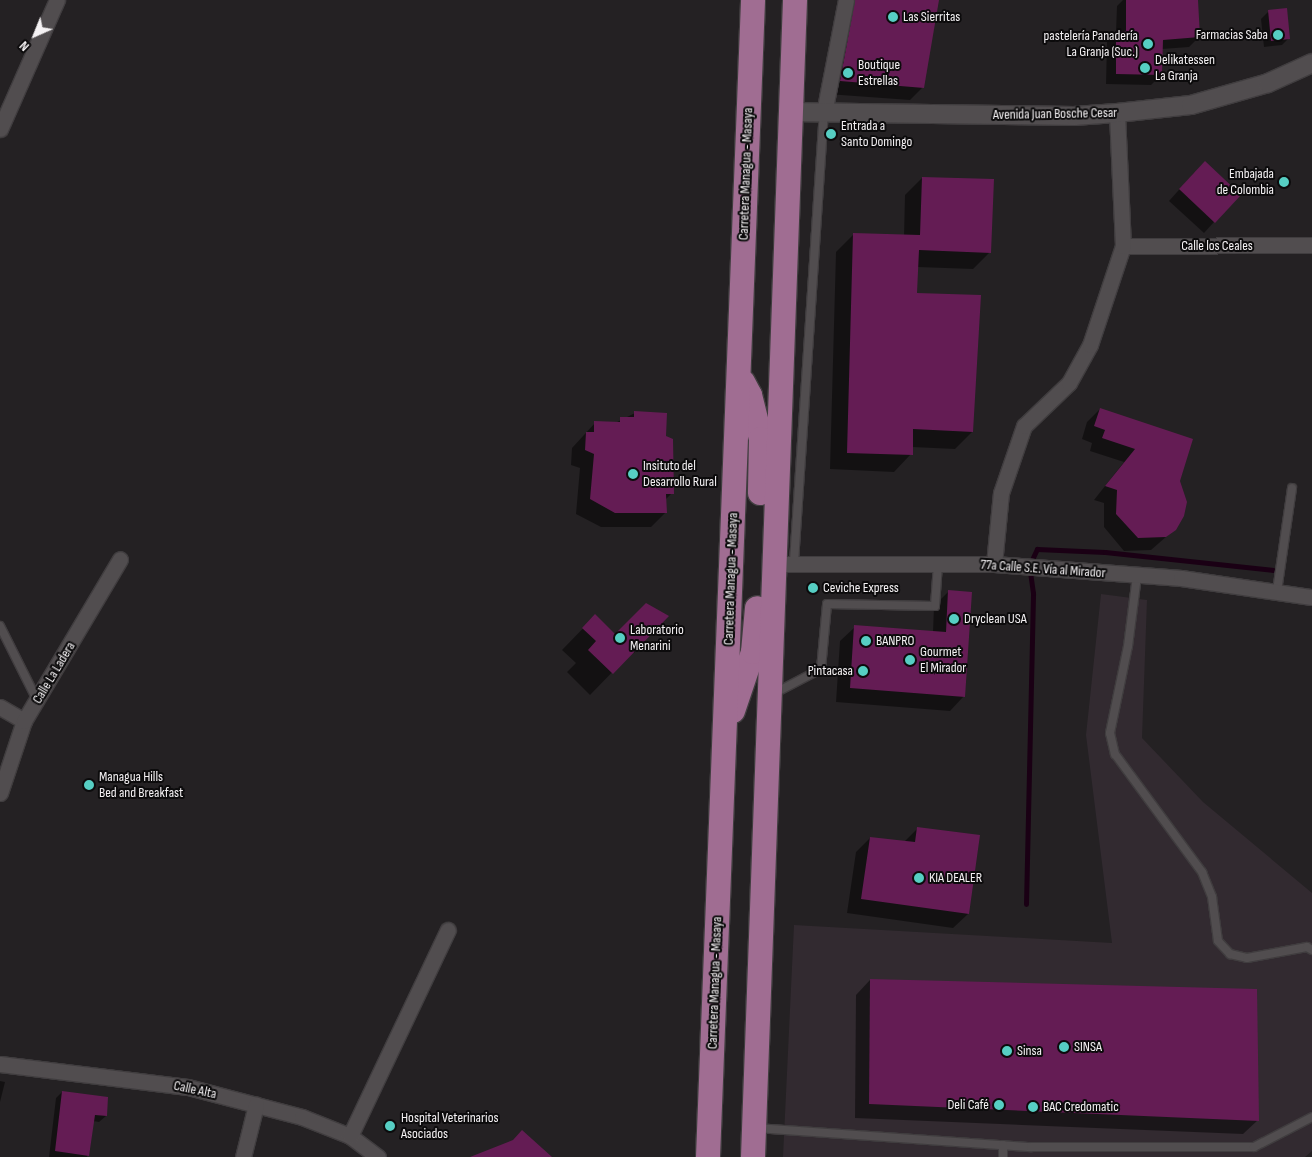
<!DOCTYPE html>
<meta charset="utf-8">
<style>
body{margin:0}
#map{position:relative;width:1312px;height:1157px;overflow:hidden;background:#242123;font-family:"Sofia Sans Condensed",sans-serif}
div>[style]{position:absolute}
.built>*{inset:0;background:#322a30}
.shadow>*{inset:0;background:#0007}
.stream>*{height:5px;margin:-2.5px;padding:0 2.5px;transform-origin:2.5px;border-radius:2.5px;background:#1a0014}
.building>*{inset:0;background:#641c54}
.roads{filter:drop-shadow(1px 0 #403d3f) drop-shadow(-1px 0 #403d3f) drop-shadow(0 1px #403d3f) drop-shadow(0 -1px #403d3f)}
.service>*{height:8px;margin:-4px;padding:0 4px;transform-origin:4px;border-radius:4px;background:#514d4f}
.minor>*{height:15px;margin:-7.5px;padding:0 7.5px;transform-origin:7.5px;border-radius:7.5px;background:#514d4f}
.tertiary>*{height:18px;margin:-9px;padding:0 9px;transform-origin:9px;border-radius:9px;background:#514d4f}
.trunk>*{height:24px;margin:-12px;padding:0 12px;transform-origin:12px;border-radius:12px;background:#a06d92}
.dots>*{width:14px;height:14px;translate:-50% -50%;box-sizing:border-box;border:2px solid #0c0b0c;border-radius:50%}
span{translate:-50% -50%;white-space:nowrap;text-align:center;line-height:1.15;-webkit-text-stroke:4px #0c0b0c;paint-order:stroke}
.poi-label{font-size:14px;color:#f5f2f4}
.left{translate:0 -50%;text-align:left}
.right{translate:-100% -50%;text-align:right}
.street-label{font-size:14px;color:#f5f2f4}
.north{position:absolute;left:10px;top:10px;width:50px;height:50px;-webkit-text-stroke:4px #0c0b0c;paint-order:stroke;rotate:224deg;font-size:14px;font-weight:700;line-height:20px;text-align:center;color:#f5f2f4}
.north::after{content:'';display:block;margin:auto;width:18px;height:22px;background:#f5f2f4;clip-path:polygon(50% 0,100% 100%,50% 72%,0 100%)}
</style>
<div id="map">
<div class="built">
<i style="clip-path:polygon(1101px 594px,1147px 600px,1142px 738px,1203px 802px,1312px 893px,1312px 1151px,1305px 1157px,783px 1157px,794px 925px,1112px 943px,1086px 735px)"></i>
</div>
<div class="shadow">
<i style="clip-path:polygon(846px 0,938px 0,923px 87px,910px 100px,827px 94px)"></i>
<i style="clip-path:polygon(1123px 0,1197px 0,1199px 37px,1189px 47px,1162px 49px,1161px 75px,1151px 85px,1106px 84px,1107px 42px,1116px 32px,1117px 6px)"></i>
<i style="clip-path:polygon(1268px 12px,1289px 38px,1282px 45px,1264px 47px,1261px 19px)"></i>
<i style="clip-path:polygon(1194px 173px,1214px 222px,1204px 233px,1169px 201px)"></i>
<i style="clip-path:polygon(922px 178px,990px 252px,973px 269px,917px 267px,916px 294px,972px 432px,955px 449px,912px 447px,911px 454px,894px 472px,830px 469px,836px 252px,853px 235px,904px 236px,905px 195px)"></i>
<i style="clip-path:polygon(1100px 409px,1178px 481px,1175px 529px,1151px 550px,1124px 551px,1104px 527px,1104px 503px,1094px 500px,1124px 462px,1090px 451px,1092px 443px,1082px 439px,1087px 422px)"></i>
<i style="clip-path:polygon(635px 413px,665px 437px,672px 493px,665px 500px,666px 512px,651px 527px,601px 527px,576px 514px,580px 468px,571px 465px,572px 448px,595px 423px,615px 423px)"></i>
<i style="clip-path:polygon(949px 591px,964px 696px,950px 711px,836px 702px,840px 641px,855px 627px,933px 632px,934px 606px)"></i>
<i style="clip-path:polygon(595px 616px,615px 636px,667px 616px,590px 695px,567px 672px,576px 663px,562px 650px)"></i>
<i style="clip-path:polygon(918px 828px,968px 914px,953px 928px,847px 913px,856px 852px,870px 838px,904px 842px)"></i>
<i style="clip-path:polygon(870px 980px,1258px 1120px,1243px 1134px,855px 1118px,856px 995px)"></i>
<i style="clip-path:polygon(0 1081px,5px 1082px,0 1102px)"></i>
<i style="clip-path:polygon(62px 1092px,106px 1116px,99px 1122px,93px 1121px,87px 1157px,49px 1157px,56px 1098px)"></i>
</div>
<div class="stream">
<i style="left:1026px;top:904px;width:311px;rotate:-88.7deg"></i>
<i style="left:1033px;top:593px;width:27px;rotate:-98deg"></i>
<i style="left:1029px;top:566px;width:19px;rotate:-65deg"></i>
<i style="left:1037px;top:549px;width:68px;rotate:2.5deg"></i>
<i style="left:1105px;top:552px;width:169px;rotate:6.1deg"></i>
</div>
<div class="building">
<i style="clip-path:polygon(855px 0,939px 0,924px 88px,840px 81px)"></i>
<i style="clip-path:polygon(1126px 0,1198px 0,1200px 37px,1163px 40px,1162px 75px,1116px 74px,1116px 31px,1126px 31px)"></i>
<i style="clip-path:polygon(1287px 8px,1290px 39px,1271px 41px,1268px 10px)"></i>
<i style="clip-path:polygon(1205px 161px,1241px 195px,1215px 223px,1179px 189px)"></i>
<i style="clip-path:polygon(922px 177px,994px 179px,991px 253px,919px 250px,917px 293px,981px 295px,973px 432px,913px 429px,913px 455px,847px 453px,853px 233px,920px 235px)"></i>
<i style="clip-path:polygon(1100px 408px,1193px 439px,1180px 481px,1187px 502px,1184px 516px,1176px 530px,1166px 537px,1138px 538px,1116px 514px,1117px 490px,1105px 486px,1135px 449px,1102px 438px,1105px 430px,1094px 426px)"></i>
<i style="clip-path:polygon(634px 411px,667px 413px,666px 436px,673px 439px,674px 494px,666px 494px,667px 513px,615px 513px,590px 499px,594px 454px,585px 450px,586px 432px,594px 432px,594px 421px,620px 422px,620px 417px,634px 417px)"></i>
<i style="clip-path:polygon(948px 590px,972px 592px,965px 697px,850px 688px,854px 625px,946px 632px)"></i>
<i style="clip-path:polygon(646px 603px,669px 616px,613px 674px,588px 650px,596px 641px,582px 628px,595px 614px,615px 634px)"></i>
<i style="clip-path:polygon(917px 827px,980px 835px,969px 914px,861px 899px,870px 837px,915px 842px)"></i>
<i style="clip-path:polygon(870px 979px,1257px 989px,1259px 1121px,869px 1104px)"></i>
<i style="clip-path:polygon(62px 1091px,108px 1097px,107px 1116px,95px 1115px,89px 1156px,55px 1151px)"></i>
<i style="clip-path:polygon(522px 1130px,552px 1157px,470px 1157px,513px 1140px)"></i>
</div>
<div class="roads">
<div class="service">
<i style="left:794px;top:562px;width:450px;rotate:-86.2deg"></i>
<i style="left:1137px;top:576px;width:71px;rotate:97.3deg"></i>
<i style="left:1128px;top:646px;width:89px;rotate:101.7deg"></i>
<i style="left:1110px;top:733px;width:22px;rotate:77deg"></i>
<i style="left:1115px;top:754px;width:147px;rotate:53.6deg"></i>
<i style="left:1202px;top:872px;width:27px;rotate:68deg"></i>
<i style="left:1212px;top:897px;width:44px;rotate:82.2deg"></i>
<i style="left:1218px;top:941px;width:18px;rotate:47deg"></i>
<i style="left:1230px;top:954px;width:17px;rotate:13deg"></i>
<i style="left:1247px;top:958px;width:61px;rotate:-10.4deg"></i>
<i style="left:1307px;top:947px;width:6px;rotate:31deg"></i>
<i style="left:1277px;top:591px;width:104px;rotate:-81.7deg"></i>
<i style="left:0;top:626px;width:83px;rotate:63.4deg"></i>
<i style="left:773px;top:694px;width:54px;rotate:-27.5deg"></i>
<i style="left:821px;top:669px;width:65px;rotate:-84.7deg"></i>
<i style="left:827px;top:604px;width:108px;rotate:1.1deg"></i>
<i style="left:935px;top:606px;width:42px;rotate:-85.9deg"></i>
<i style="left:756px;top:1128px;width:276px;rotate:4deg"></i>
<i style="left:1031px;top:1147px;width:223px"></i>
<i style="left:1254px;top:1147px;width:65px;rotate:-27.3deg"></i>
<i style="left:1003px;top:1157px;width:12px;rotate:-90deg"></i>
</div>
<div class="minor">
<i style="left:824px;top:113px;width:115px;rotate:-79deg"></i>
<i style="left:0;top:129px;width:141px;rotate:-66.2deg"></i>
<i style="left:1123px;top:246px;width:189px;rotate:-0.3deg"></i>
<i style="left:773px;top:564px;width:221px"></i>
<i style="left:994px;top:564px;width:188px;rotate:4.3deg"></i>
<i style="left:1181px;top:578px;width:132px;rotate:8.3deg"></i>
<i style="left:994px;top:564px;width:71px;rotate:-84.4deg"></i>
<i style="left:1001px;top:493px;width:71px;rotate:-71.1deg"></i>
<i style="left:1024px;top:426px;width:62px;rotate:-43.7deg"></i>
<i style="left:1069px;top:383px;width:43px;rotate:-61.1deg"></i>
<i style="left:1090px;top:345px;width:104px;rotate:-71.6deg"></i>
<i style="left:1123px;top:246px;width:133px;rotate:-92.6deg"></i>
<i style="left:0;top:707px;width:28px;rotate:30deg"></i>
<i style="left:0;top:793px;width:76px;rotate:-71.6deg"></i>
<i style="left:24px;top:721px;width:188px;rotate:-59.3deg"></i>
<i style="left:0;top:1064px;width:189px;rotate:7deg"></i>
<i style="left:188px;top:1087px;width:118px;rotate:14.7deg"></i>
<i style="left:302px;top:1117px;width:52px;rotate:21.6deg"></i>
<i style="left:350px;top:1136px;width:35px;rotate:37deg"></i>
<i style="left:350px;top:1136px;width:228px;rotate:-64.6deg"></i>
<i style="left:243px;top:1157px;width:54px;rotate:-76deg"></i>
</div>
<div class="tertiary">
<i style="left:790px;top:112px;width:284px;rotate:0.8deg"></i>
<i style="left:1074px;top:116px;width:43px;rotate:-4deg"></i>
<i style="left:1117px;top:113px;width:74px;rotate:-6.2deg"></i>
<i style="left:1191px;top:105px;width:80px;rotate:-15.9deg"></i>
<i style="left:1268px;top:83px;width:48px;rotate:-24.4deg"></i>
</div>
<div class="trunk">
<i style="left:743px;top:382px;width:15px;rotate:62deg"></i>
<i style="left:750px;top:395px;width:45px;rotate:76deg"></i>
<i style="left:761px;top:439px;width:54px;rotate:91.1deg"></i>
<i style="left:733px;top:711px;width:62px;rotate:-71.3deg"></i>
<i style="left:753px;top:652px;width:44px;rotate:-84.8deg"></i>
<i style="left:708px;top:1157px;width:1158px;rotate:-87.77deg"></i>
<i style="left:753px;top:1157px;width:1158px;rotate:-87.92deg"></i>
</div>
</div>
<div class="dots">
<i style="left:893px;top:17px;background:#56cec3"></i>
<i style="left:1278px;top:35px;background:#56cec3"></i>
<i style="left:1148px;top:44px;background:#56cec3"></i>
<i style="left:1145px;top:68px;background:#56cec3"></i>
<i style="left:848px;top:73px;background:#56cec3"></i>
<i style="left:831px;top:134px;background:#56cec3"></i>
<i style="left:1284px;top:182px;background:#56cec3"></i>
<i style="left:633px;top:474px;background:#56cec3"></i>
<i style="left:813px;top:588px;background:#56cec3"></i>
<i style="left:954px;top:619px;background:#56cec3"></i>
<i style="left:620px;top:638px;background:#56cec3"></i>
<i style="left:866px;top:641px;background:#56cec3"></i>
<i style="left:910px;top:660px;background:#56cec3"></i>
<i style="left:863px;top:671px;background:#56cec3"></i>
<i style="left:89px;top:785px;background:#56cec3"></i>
<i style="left:919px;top:878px;background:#56cec3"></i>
<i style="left:1064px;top:1047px;background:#56cec3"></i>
<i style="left:1007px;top:1051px;background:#56cec3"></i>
<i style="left:999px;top:1105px;background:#56cec3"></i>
<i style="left:1033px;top:1107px;background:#56cec3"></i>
<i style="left:390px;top:1126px;background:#56cec3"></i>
</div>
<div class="poi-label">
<span class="left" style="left:903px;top:17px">Las Sierritas</span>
<span class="right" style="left:1268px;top:35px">Farmacias Saba</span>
<span class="right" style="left:1138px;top:44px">pastelería Panadería<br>La Granja (Suc.)</span>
<span class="left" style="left:1155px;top:68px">Delikatessen<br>La Granja</span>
<span class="left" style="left:858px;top:73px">Boutique<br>Estrellas</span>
<span class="left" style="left:841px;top:134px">Entrada a<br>Santo Domingo</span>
<span class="right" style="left:1274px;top:182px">Embajada<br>de Colombia</span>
<span class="left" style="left:643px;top:474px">Insituto del<br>Desarrollo Rural</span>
<span class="left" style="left:823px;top:588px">Ceviche Express</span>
<span class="left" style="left:964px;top:619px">Dryclean USA</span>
<span class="left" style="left:630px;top:638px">Laboratorio<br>Menarini</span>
<span class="left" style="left:876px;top:641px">BANPRO</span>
<span class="left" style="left:920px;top:660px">Gourmet<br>El Mirador</span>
<span class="right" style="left:853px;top:671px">Pintacasa</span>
<span class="left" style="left:99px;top:785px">Managua Hills<br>Bed and Breakfast</span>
<span class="left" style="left:929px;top:878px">KIA DEALER</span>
<span class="left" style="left:1074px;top:1047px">SINSA</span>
<span class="left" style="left:1017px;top:1051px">Sinsa</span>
<span class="right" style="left:989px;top:1105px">Deli Café</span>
<span class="left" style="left:1043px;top:1107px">BAC Credomatic</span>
<span class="left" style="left:401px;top:1126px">Hospital Veterinarios<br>Asociados</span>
</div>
<div class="street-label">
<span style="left:1055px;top:114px;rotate:-1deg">Avenida Juan Bosche Cesar</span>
<span style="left:746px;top:174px;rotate:-88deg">Carretera Managua - Masaya</span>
<span style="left:1217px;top:246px">Calle los Ceales</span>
<span style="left:1043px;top:569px;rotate:4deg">77a Calle S.E. Vía al Mirador</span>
<span style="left:731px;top:579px;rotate:-88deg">Carretera Managua - Masaya</span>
<span style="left:54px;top:673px;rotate:-59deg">Calle La Ladera</span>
<span style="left:715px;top:983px;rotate:-88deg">Carretera Managua - Masaya</span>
<span style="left:195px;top:1090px;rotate:12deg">Calle Alta</span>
</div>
<div class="north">N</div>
</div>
